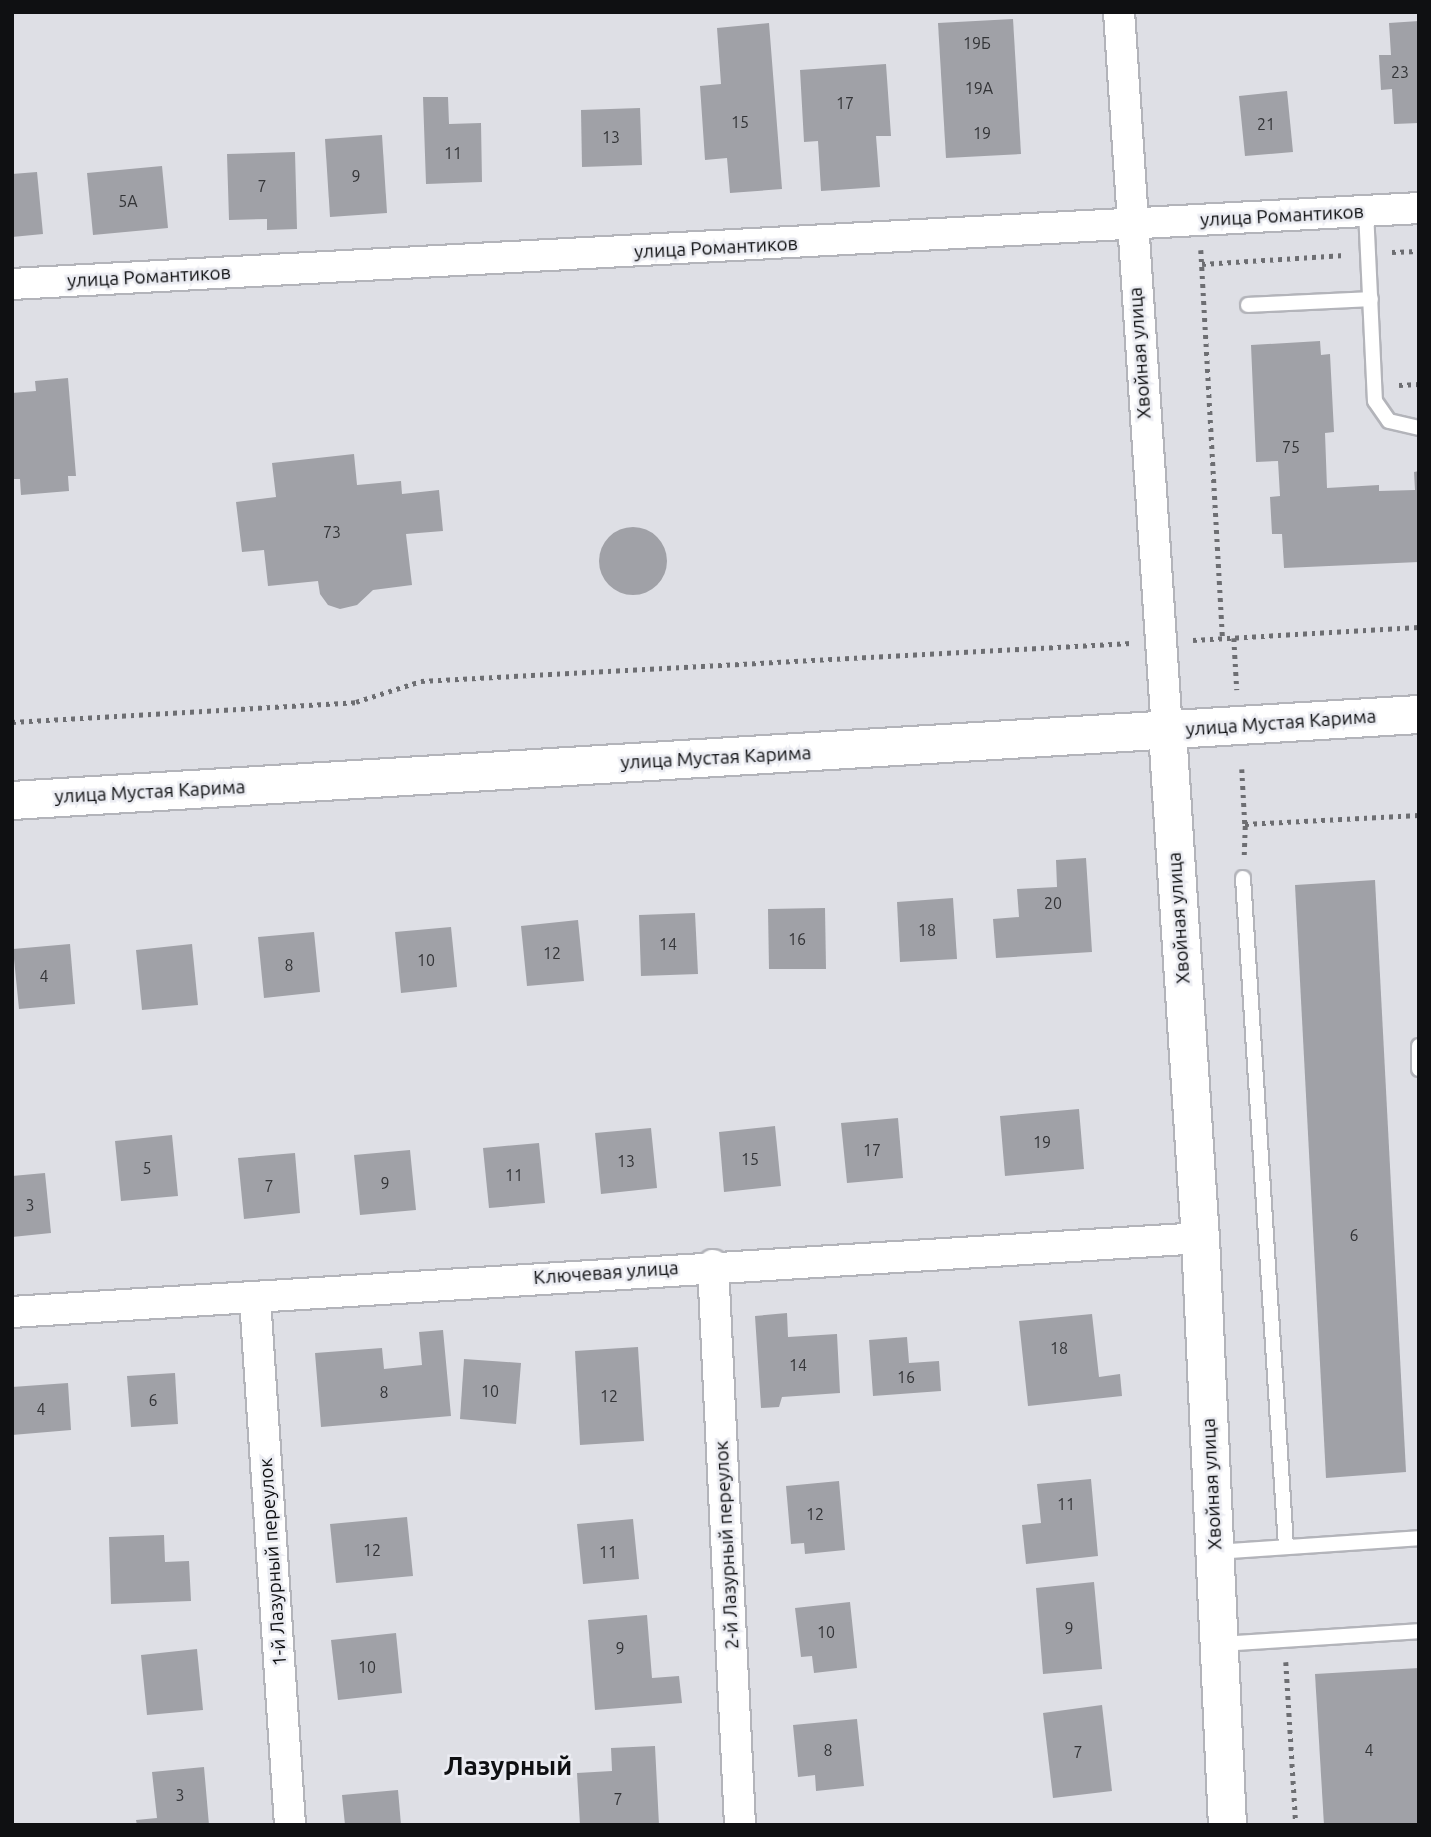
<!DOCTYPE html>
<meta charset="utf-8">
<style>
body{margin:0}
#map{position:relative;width:1431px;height:1837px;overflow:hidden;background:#dedfe5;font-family:Ubuntu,sans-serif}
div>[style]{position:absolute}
.building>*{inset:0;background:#a0a1a7}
.round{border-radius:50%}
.path>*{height:4.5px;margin-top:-2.25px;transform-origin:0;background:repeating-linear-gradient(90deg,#6d6e72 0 3.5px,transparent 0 8.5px)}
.roads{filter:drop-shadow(2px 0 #b3b4ba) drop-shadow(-2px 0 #b3b4ba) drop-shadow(0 2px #b3b4ba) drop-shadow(0 -2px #b3b4ba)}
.service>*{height:14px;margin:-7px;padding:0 7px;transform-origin:7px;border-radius:7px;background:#fff}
.minor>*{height:30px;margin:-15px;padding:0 15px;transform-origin:15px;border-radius:15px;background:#fff}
.tertiary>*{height:37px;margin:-18.5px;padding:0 18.5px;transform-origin:18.5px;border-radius:18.5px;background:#fff}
span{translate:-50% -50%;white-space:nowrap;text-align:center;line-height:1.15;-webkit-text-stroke:5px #ebecf2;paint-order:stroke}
.number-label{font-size:16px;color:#333437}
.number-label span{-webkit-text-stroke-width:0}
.street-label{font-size:19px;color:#0f1012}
.district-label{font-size:26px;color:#0f1012;font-weight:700}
.frame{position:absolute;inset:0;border:14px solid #0f1012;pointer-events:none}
</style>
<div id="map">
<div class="building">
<i style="clip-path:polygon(1013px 19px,1021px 154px,946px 158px,938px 23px)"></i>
<i style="clip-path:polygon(1419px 21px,1419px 123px,1394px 124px,1392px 89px,1381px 90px,1379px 55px,1391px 55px,1389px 23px)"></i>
<i style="clip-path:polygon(769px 23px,782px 189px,730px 193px,727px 158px,705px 160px,700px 86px,721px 84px,717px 28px)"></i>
<i style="clip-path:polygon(886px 64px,891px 136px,876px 136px,880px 187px,821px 191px,818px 141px,804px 142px,800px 70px)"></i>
<i style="clip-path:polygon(1287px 91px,1293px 152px,1245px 156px,1239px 96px)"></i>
<i style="clip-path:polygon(423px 97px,448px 97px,449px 124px,481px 123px,482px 182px,426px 184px)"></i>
<i style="clip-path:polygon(640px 108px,642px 165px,582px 167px,581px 110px)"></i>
<i style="clip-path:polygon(382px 135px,387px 213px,330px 217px,325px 139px)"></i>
<i style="clip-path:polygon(295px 152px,297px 229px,267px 230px,267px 219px,229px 220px,227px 154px)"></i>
<i style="clip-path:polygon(162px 166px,168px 228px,93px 235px,87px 173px)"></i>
<i style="clip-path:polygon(37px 172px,43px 234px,12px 237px,12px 174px)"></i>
<i style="clip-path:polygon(1320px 341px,1321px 355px,1330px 354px,1334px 432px,1325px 433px,1327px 488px,1379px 485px,1379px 491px,1415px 490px,1414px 472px,1419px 471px,1419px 562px,1284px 568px,1282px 534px,1272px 534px,1270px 497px,1280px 496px,1278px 461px,1256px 462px,1251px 345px)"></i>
<i style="clip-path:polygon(68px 378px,76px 476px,68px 476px,69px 491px,21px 495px,20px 479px,12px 479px,12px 393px,36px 391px,35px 381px)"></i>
<i style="clip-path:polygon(354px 454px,357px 485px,401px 481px,402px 494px,439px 490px,443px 531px,406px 534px,412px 585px,373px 590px,357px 605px,340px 609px,328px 605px,320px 594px,318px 581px,268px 586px,264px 550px,242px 552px,236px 502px,276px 497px,272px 463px)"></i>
<i class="round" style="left:599px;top:527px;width:68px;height:68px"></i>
<i style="clip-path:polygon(1086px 858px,1092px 952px,996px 958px,993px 919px,1019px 917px,1017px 889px,1057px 887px,1056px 860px)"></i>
<i style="clip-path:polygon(1375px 880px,1406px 1472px,1326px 1478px,1295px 885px)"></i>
<i style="clip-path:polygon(953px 898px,957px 959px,900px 962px,897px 902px)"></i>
<i style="clip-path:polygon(825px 908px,826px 969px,769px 969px,768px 909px)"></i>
<i style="clip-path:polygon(695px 913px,698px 974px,641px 976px,639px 915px)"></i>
<i style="clip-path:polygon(578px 920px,584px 981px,527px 986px,521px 926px)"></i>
<i style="clip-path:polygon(451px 927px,457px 987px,401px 993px,395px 932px)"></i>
<i style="clip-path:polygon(314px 932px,320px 992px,264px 998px,258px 937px)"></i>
<i style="clip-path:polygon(70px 944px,75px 1004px,19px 1009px,13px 949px)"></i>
<i style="clip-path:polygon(192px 944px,198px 1005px,142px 1010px,136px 950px)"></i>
<i style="clip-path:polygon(1079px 1109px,1084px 1169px,1005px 1176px,1000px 1116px)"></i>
<i style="clip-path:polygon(898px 1118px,903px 1178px,847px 1183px,841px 1123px)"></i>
<i style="clip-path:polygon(775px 1126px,781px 1186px,724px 1192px,719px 1132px)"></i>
<i style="clip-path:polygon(651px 1128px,657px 1188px,601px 1194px,595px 1133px)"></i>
<i style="clip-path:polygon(172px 1135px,178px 1196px,121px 1201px,115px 1141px)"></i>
<i style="clip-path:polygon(539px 1143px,545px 1203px,489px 1208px,483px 1148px)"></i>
<i style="clip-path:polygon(410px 1150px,416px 1210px,360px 1215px,354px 1155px)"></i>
<i style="clip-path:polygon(295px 1153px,300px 1213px,244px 1219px,238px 1158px)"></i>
<i style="clip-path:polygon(45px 1173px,51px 1233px,12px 1237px,12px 1176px)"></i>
<i style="clip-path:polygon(787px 1313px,788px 1337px,837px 1334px,840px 1393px,782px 1397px,779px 1407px,761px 1408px,755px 1316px)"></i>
<i style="clip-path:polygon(1092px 1314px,1099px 1377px,1120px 1374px,1122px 1396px,1028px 1406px,1019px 1321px)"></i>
<i style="clip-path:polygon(443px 1330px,451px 1416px,321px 1427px,315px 1353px,382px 1348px,384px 1369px,422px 1365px,419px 1332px)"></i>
<i style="clip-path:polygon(907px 1337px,909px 1363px,939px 1361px,941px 1391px,873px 1396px,869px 1340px)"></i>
<i style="clip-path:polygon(638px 1347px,644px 1441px,580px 1445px,575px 1351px)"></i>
<i style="clip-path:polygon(464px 1359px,521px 1363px,516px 1424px,460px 1419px)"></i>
<i style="clip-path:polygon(175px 1373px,178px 1424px,131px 1427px,127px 1376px)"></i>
<i style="clip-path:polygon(68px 1383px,71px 1430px,12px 1435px,12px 1387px)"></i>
<i style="clip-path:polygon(1091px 1479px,1098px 1556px,1026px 1564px,1022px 1525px,1041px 1523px,1037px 1484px)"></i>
<i style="clip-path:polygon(839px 1481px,845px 1550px,805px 1554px,804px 1543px,791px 1544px,786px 1486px)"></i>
<i style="clip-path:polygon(407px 1517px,413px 1576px,336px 1583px,330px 1524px)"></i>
<i style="clip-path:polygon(633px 1519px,639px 1579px,583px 1584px,577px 1524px)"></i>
<i style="clip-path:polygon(164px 1535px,165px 1562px,189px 1561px,191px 1601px,111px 1604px,109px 1537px)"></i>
<i style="clip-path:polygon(1094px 1582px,1102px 1669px,1043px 1674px,1036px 1588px)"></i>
<i style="clip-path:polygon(850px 1602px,857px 1668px,814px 1673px,812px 1656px,801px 1657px,795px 1608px)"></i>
<i style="clip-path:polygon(647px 1615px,652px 1678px,679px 1676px,682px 1703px,595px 1710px,588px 1620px)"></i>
<i style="clip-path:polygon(396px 1633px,402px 1693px,338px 1700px,331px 1640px)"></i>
<i style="clip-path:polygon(197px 1649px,203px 1710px,147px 1715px,141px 1655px)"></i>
<i style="clip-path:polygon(1419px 1668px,1419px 1825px,1324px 1825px,1315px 1674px)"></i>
<i style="clip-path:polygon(1102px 1705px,1112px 1791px,1053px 1798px,1043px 1713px)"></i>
<i style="clip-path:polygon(857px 1719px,864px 1786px,816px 1791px,815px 1775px,798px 1777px,793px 1725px)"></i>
<i style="clip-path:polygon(655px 1746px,659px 1825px,580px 1825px,577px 1773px,612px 1771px,611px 1748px)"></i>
<i style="clip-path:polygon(204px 1767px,209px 1825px,137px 1825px,136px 1820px,157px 1818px,152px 1772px)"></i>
<i style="clip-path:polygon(398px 1790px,401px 1825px,345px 1825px,342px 1795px)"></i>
</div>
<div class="path">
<i style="left:1201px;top:250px;width:389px;rotate:86.8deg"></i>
<i style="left:1392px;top:252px;width:27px;rotate:-2deg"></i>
<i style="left:1202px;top:264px;width:143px;rotate:-3.6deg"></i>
<i style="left:1399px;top:385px;width:20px;rotate:-3deg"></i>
<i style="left:1234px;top:638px;width:52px;rotate:86.7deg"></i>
<i style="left:1193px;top:640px;width:226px;rotate:-3.3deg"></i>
<i style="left:12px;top:722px;width:345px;rotate:-3.3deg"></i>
<i style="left:356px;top:702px;width:68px;rotate:-17.9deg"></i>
<i style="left:421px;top:681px;width:711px;rotate:-3.06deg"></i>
<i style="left:1242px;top:769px;width:55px;rotate:86.9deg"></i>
<i style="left:1245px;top:824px;width:174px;rotate:-3deg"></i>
<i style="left:1244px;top:855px;width:31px;rotate:-88deg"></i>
<i style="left:1286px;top:1662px;width:163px;rotate:86.5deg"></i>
</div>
<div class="roads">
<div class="service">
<i style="left:1366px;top:211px;width:190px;rotate:87.3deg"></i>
<i style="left:1375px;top:401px;width:24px;rotate:55deg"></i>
<i style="left:1389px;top:421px;width:31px;rotate:13deg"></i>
<i style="left:1248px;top:305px;width:123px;rotate:-2.8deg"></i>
<i style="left:1243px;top:878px;width:670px;rotate:86.32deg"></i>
<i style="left:1419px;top:1046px;width:23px;rotate:90deg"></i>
<i style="left:1215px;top:1552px;width:204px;rotate:-3.9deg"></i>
<i style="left:1220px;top:1644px;width:199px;rotate:-3.7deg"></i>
</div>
<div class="minor">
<i style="left:1119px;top:12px;width:721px;rotate:86.18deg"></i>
<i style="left:12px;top:284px;width:1409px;rotate:-3.09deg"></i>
<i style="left:713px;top:1265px;width:561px;rotate:87.24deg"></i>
<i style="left:255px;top:1299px;width:527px;rotate:86.19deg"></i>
<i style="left:12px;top:1312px;width:1190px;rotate:-3.56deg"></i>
</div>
<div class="tertiary">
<i style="left:1167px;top:731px;width:508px;rotate:86.28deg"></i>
<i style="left:1200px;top:1238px;width:588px;rotate:87.37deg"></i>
<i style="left:12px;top:800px;width:1410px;rotate:-3.5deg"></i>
</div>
</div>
<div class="number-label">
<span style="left:977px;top:43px">19Б</span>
<span style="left:1400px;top:72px">23</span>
<span style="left:979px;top:88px">19А</span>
<span style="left:845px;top:103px">17</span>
<span style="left:740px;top:122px">15</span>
<span style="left:1266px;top:124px">21</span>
<span style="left:982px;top:133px">19</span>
<span style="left:611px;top:137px">13</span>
<span style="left:453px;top:153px">11</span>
<span style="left:356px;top:176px">9</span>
<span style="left:262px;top:186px">7</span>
<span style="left:128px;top:201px">5А</span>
<span style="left:1291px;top:447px">75</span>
<span style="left:332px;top:532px">73</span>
<span style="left:1053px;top:903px">20</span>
<span style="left:927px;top:930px">18</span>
<span style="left:797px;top:939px">16</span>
<span style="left:668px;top:944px">14</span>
<span style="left:552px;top:953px">12</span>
<span style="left:426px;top:960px">10</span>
<span style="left:289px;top:965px">8</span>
<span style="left:44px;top:976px">4</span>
<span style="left:1042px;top:1142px">19</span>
<span style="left:872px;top:1150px">17</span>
<span style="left:750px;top:1159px">15</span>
<span style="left:626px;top:1161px">13</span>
<span style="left:147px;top:1168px">5</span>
<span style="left:514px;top:1175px">11</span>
<span style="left:385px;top:1183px">9</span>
<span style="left:269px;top:1186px">7</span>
<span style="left:30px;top:1205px">3</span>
<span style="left:1354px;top:1235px">6</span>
<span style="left:1059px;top:1348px">18</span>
<span style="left:798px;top:1365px">14</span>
<span style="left:906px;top:1377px">16</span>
<span style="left:490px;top:1391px">10</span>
<span style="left:384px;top:1392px">8</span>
<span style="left:609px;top:1396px">12</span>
<span style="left:153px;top:1400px">6</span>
<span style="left:41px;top:1409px">4</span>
<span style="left:1066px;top:1504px">11</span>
<span style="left:815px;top:1514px">12</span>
<span style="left:372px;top:1550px">12</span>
<span style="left:608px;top:1552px">11</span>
<span style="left:1069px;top:1628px">9</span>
<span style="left:826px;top:1632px">10</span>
<span style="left:620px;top:1648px">9</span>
<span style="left:367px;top:1667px">10</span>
<span style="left:828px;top:1750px">8</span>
<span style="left:1369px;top:1750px">4</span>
<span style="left:1078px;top:1752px">7</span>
<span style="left:180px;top:1795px">3</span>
<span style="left:618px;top:1799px">7</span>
</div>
<div class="street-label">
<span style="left:1282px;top:216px;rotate:-3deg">улица Романтиков</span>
<span style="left:716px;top:248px;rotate:-3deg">улица Романтиков</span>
<span style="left:149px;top:277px;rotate:-3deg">улица Романтиков</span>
<span style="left:1140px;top:353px;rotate:-94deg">Хвойная улица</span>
<span style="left:1281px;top:723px;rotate:-4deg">улица Мустая Карима</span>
<span style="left:716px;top:758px;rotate:-3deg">улица Мустая Карима</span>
<span style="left:150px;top:792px;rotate:-3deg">улица Мустая Карима</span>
<span style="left:1179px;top:918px;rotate:-94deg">Хвойная улица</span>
<span style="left:606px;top:1273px;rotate:-4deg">Ключевая улица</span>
<span style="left:1212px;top:1484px;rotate:-93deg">Хвойная улица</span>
<span style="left:727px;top:1545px;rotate:-93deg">2-й Лазурный переулок</span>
<span style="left:273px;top:1562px;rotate:-94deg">1-й Лазурный переулок</span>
</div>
<div class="district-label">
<span style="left:508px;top:1766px">Лазурный</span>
</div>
<div class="frame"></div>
</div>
